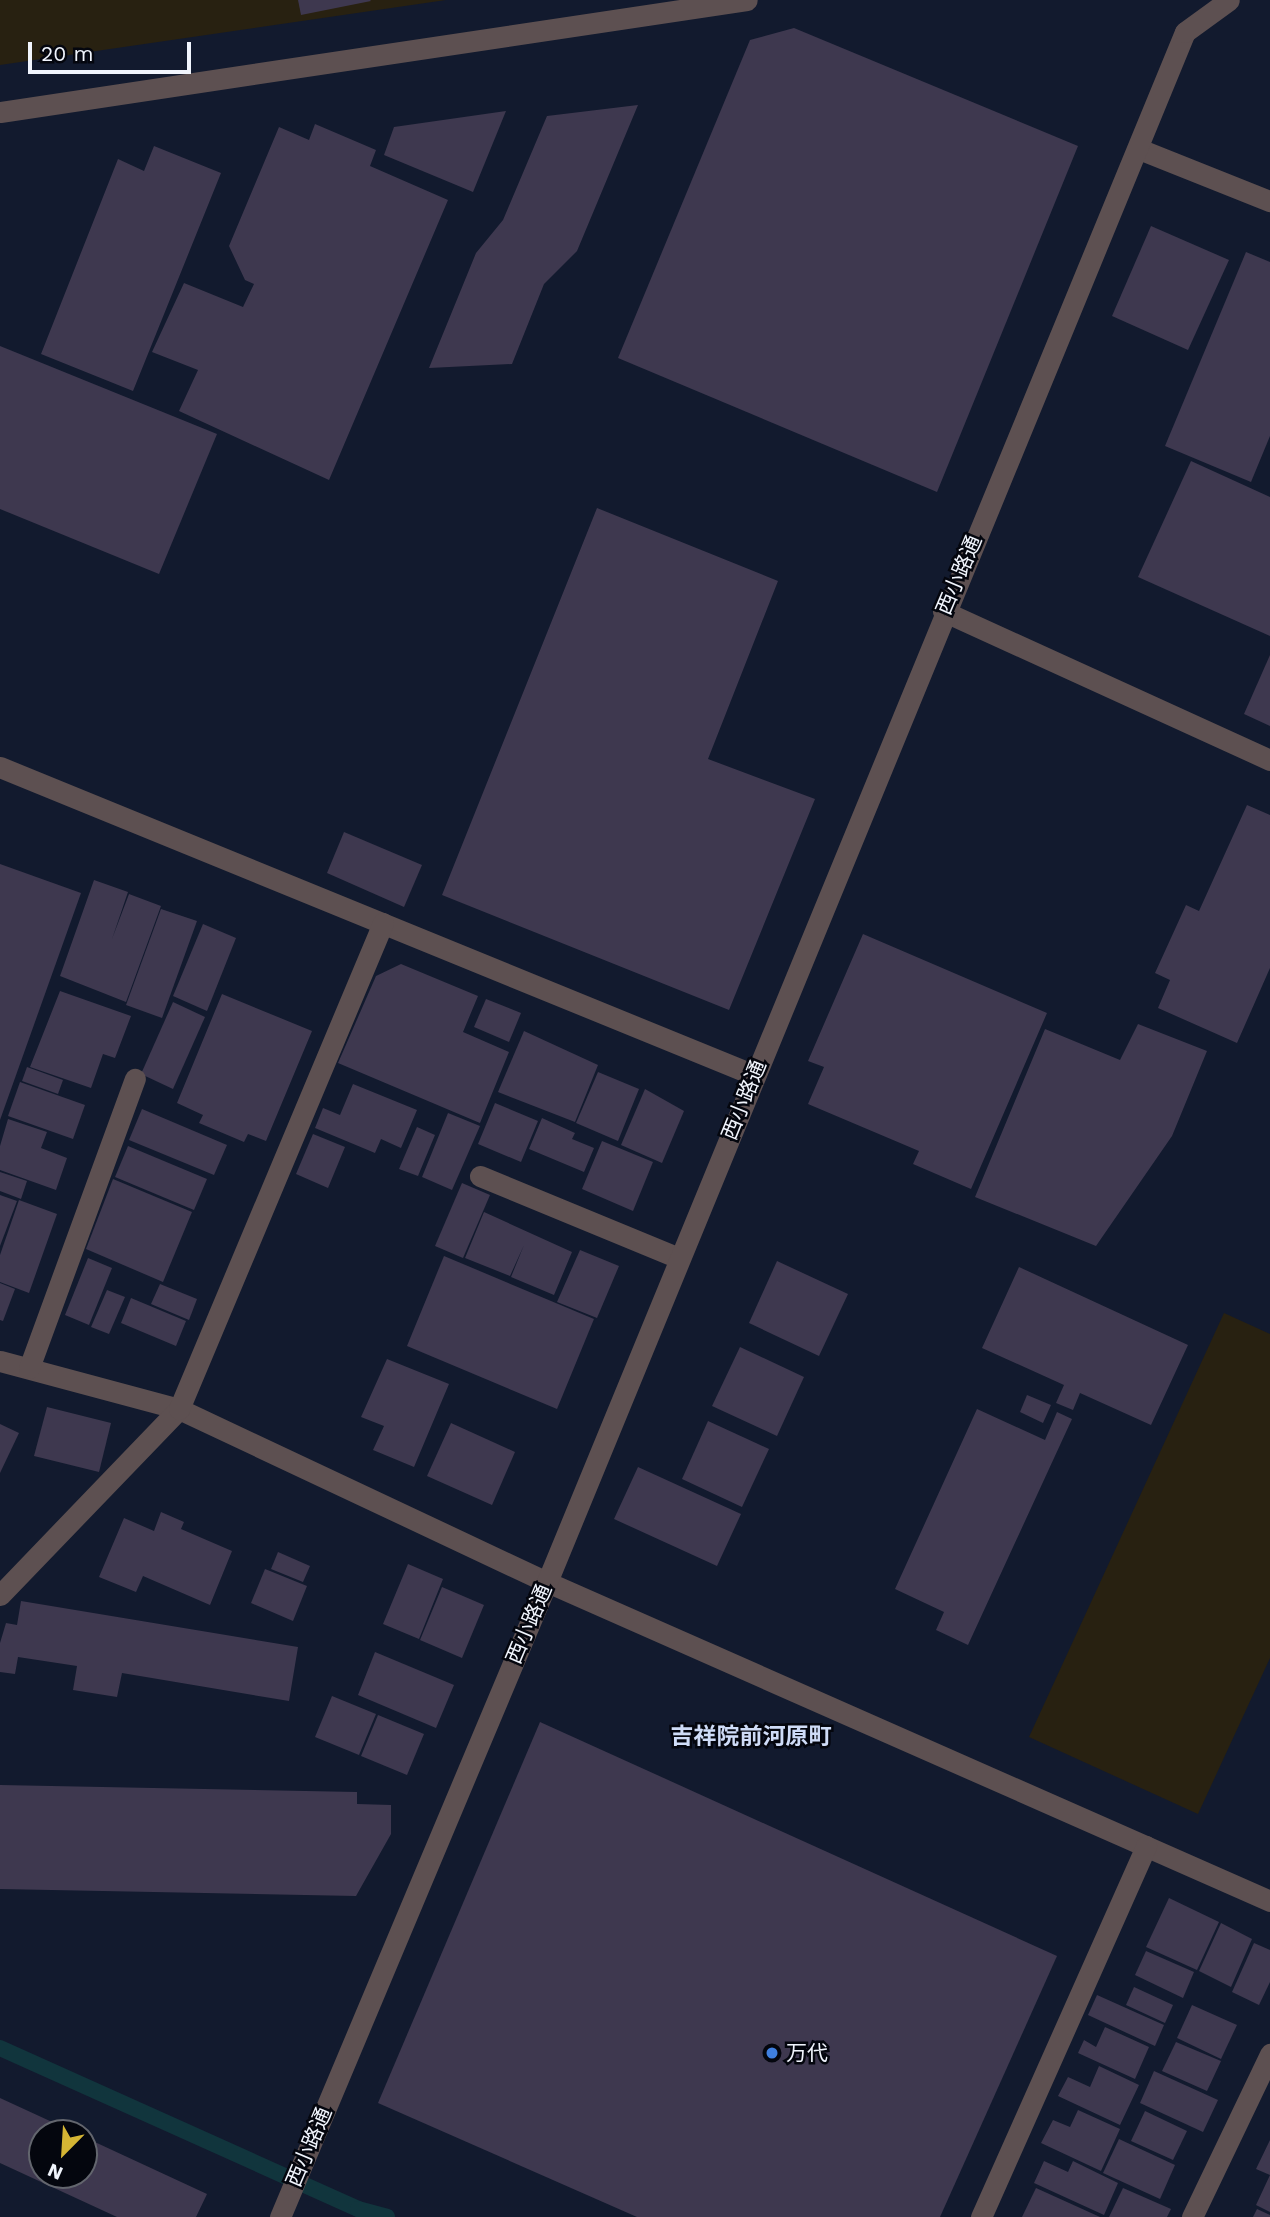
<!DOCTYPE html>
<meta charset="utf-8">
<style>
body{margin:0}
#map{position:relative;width:1270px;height:2217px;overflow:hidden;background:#121a2e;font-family:"Work Sans","Noto Sans JP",sans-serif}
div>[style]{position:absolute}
.industrial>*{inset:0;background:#282111}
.stream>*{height:16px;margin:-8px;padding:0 8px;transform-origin:8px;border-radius:8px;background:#11353d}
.building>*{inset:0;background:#3e384f}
.minor>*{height:21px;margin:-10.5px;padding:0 10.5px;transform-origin:10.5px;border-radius:10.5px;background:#5d5051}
.dots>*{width:19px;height:19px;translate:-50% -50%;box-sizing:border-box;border:4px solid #04060e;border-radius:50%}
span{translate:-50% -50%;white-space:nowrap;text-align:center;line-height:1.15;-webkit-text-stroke:5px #04060e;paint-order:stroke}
.street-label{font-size:21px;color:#f1f5fd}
.poi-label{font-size:21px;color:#f1f5fd}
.left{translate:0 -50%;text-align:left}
.neighbourhood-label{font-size:23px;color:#cfdcf7;font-weight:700}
.north{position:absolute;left:28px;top:2119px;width:70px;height:70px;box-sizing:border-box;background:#04060e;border:2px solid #63666e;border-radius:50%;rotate:204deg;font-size:19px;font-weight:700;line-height:28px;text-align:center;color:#f1f5fd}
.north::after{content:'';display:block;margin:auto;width:24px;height:32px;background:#d5b534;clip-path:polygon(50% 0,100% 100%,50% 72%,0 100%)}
.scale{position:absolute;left:28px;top:42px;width:163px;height:32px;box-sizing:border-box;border:4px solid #f1f5fd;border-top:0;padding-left:9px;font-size:21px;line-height:24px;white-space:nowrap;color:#f1f5fd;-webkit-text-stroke:5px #04060e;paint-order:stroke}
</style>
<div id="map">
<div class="industrial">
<i style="clip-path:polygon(0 0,446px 0,0 65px)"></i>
<i style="clip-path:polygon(1224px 1313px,1270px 1334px,1270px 1658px,1198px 1814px,1029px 1737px)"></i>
</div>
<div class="stream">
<i style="left:0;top:2048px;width:393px;rotate:24.2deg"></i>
<i style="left:358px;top:2209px;width:30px;rotate:15deg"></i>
</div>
<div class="building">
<i style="clip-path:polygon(298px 0,370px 0,371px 1px,301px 15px)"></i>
<i style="clip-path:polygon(794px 28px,1078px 146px,937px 492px,618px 358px,750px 40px)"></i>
<i style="clip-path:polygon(638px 105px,577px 251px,544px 284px,512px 364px,429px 368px,476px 253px,503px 220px,547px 116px)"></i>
<i style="clip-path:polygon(506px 111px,473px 192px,384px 155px,394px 127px)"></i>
<i style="clip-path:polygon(315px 124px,376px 150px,370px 166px,448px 200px,329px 480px,179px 411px,198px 370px,152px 352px,184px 283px,243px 307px,254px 284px,245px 280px,229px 246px,279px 127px,309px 140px)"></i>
<i style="clip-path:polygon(154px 146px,221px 173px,133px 391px,41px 354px,118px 159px,144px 171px)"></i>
<i style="clip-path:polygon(1151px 226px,1229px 260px,1188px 350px,1112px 316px)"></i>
<i style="clip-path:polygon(1246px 252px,1270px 262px,1270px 436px,1251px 482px,1165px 446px)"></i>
<i style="clip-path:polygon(0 346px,217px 434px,159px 574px,0 509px)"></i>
<i style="clip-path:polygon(1191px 461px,1270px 497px,1270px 636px,1138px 577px)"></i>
<i style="clip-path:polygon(597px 508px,778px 581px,708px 759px,815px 799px,729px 1010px,442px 895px)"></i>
<i style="clip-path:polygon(1270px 655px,1270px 726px,1244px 714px)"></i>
<i style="clip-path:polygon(1247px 805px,1270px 815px,1270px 968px,1237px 1043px,1158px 1008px,1170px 980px,1155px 973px,1186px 905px,1199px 911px)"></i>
<i style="clip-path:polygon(344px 832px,422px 865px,404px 907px,327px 873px)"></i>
<i style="clip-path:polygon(0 864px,81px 893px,0 1120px)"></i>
<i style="clip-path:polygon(94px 880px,128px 892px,112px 939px,129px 894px,161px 906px,126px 1002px,60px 976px)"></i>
<i style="clip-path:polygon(161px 909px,197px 921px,162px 1018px,126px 1005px)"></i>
<i style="clip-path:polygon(203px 924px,236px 938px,207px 1011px,173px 996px)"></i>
<i style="clip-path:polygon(863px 934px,1047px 1013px,971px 1189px,913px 1164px,919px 1151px,808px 1104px,824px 1067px,808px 1061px)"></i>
<i style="clip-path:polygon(401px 964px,478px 996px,463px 1032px,509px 1052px,480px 1123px,338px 1063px,376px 976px)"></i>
<i style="clip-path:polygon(60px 991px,131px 1016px,115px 1058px,103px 1054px,91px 1088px,30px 1067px)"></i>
<i style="clip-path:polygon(222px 994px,312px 1031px,266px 1141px,248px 1134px,244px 1142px,199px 1123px,203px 1115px,177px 1103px)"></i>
<i style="clip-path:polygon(486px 999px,521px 1013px,509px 1042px,474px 1027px)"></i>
<i style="clip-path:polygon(173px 1002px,205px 1017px,173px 1089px,141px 1074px)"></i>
<i style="clip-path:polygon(1138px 1024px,1207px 1051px,1172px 1136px,1096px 1246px,975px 1197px,1045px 1029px,1120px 1060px)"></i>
<i style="clip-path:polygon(524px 1031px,598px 1065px,575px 1122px,498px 1092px)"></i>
<i style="clip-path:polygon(27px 1067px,63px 1080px,58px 1094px,22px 1081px)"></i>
<i style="clip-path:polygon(598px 1072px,639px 1089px,618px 1141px,576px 1123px)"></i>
<i style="clip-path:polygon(20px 1082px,85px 1105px,73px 1139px,8px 1116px)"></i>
<i style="clip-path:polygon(353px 1084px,417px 1110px,401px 1148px,381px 1139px,375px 1153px,315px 1128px,323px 1108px,340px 1115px)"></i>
<i style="clip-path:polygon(645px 1089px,684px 1111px,662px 1163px,621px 1145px)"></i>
<i style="clip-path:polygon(495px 1103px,538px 1121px,521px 1162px,478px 1144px)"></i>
<i style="clip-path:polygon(142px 1109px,227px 1145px,214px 1175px,129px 1140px)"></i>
<i style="clip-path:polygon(448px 1113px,480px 1126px,452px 1190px,422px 1177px)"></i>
<i style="clip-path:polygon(542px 1118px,575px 1133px,572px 1139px,594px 1148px,584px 1172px,529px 1149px)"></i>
<i style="clip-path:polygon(8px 1119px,47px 1132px,41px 1148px,67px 1158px,56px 1190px,0 1170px,0 1146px)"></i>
<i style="clip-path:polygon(417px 1127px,435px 1135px,418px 1176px,399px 1169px)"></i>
<i style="clip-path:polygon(313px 1134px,345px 1147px,328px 1188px,296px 1174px)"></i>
<i style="clip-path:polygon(602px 1141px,653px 1162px,633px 1211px,582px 1189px)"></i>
<i style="clip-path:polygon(128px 1146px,207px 1179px,194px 1210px,115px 1177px)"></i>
<i style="clip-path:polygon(0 1172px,27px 1181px,21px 1199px,0 1191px)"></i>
<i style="clip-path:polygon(113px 1179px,192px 1212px,163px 1282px,86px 1249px)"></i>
<i style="clip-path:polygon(462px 1183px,490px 1195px,463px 1258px,435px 1246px)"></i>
<i style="clip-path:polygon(0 1195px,17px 1201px,0 1246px)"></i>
<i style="clip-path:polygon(19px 1200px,57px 1214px,29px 1293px,0 1282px,0 1255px)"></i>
<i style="clip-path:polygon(484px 1212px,572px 1252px,554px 1295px,511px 1277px,524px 1245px,510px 1276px,465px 1258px)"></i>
<i style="clip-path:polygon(580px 1250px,619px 1266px,597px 1318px,557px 1302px)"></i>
<i style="clip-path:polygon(444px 1256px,594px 1319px,557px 1409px,407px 1346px)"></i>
<i style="clip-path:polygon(88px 1258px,112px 1268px,89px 1325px,65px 1315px)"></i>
<i style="clip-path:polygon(777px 1261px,848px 1294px,819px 1356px,749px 1323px)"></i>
<i style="clip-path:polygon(1019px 1267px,1188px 1345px,1151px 1425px,1080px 1393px,1073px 1410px,1056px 1403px,1064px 1385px,982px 1348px)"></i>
<i style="clip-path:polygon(0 1283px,15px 1289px,3px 1321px,0 1320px)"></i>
<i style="clip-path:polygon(160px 1284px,197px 1299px,189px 1320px,151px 1304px)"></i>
<i style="clip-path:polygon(107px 1290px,125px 1297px,109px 1334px,91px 1327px)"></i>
<i style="clip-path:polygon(131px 1298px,186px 1321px,176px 1346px,121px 1323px)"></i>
<i style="clip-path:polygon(740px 1347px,804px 1377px,777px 1436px,712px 1406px)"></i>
<i style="clip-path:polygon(387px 1359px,449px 1384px,414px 1467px,373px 1450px,384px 1426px,361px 1417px)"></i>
<i style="clip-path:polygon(1027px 1395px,1051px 1405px,1043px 1423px,1020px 1412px)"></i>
<i style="clip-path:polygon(47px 1407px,111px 1423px,99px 1472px,34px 1456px)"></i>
<i style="clip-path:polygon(977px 1409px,1045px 1440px,1057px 1412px,1072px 1419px,968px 1645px,936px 1630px,944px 1612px,895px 1589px)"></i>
<i style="clip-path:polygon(708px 1421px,769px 1449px,742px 1507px,682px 1479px)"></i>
<i style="clip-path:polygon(451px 1423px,515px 1452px,492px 1505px,427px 1476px)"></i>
<i style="clip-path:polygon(0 1424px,19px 1433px,0 1473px)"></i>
<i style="clip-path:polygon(638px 1467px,741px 1514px,717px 1566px,614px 1519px)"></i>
<i style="clip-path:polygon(161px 1512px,184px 1522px,181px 1529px,232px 1551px,210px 1605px,143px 1576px,136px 1592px,99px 1577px,124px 1518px,154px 1531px)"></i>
<i style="clip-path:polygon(278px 1552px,310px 1566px,303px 1582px,271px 1569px)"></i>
<i style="clip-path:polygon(408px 1564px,443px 1579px,419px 1639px,383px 1624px)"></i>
<i style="clip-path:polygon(265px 1569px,307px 1586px,293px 1621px,251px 1603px)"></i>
<i style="clip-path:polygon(442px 1587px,484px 1605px,462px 1658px,420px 1640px)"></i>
<i style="clip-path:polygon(21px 1601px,298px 1647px,289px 1701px,122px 1673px,117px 1697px,73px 1690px,77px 1666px,18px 1657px,15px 1674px,0 1672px,0 1643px,6px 1623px,17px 1625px)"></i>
<i style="clip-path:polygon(375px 1652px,454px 1685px,436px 1728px,358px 1695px)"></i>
<i style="clip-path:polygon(332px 1696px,376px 1714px,359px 1755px,315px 1737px)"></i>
<i style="clip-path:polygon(378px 1715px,424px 1734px,407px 1775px,361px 1756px)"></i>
<i style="clip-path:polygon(540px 1722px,1057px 1956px,940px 2217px,637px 2217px,378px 2103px)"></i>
<i style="clip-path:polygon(0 1785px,357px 1792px,357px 1804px,391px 1805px,391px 1834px,356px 1896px,0 1889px)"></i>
<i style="clip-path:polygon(1169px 1898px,1219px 1922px,1197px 1970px,1146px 1947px)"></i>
<i style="clip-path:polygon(1221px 1923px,1252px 1939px,1231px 1987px,1199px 1971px)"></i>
<i style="clip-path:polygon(1254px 1943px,1270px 1950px,1270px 1982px,1259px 2005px,1232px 1992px)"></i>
<i style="clip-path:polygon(1146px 1951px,1194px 1972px,1183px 1998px,1135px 1975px)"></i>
<i style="clip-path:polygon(1134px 1987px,1173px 2005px,1165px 2023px,1126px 2005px)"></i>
<i style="clip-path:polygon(1097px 1995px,1164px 2025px,1155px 2046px,1088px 2015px)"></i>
<i style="clip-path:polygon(1192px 2005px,1237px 2025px,1221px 2059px,1177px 2038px)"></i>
<i style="clip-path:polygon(1105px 2027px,1149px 2047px,1135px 2079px,1078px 2053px,1084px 2040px,1096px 2047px)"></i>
<i style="clip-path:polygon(1176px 2042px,1221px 2061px,1207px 2091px,1162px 2071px)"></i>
<i style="clip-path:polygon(1099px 2066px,1139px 2085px,1120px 2125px,1058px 2096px,1068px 2077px,1090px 2087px)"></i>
<i style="clip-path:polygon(1154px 2071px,1218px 2100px,1203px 2132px,1140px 2103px)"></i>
<i style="clip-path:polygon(0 2098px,76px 2133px,42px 2133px,42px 2175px,84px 2175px,84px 2137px,207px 2194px,196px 2217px,117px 2217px,0 2163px)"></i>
<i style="clip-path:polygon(1078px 2110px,1120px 2129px,1101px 2171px,1041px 2143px,1053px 2120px,1070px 2127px)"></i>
<i style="clip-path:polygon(1145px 2111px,1187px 2131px,1173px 2160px,1131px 2141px)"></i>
<i style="clip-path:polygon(1119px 2139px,1175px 2165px,1160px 2199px,1103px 2173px)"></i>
<i style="clip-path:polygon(1270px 2140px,1270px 2212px,1256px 2205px,1270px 2175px,1256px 2169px)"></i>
<i style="clip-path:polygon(1044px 2161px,1068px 2172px,1073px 2161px,1118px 2183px,1104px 2215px,1034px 2183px)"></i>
<i style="clip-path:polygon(1036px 2188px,1100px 2217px,1022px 2217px)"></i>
<i style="clip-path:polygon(1123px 2188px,1171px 2209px,1167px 2217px,1109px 2217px)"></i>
<i style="clip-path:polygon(1257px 2209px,1270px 2215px,1270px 2217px,1253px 2217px)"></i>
</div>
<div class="minor">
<i style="left:0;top:112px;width:755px;rotate:-8.53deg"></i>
<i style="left:1139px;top:149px;width:141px;rotate:21.7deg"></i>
<i style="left:943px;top:611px;width:359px;rotate:24.5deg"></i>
<i style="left:0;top:767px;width:814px;rotate:22.22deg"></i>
<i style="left:480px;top:1176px;width:215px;rotate:22.4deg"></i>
<i style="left:0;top:1361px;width:185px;rotate:15deg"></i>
<i style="left:179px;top:1409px;width:407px;rotate:25.2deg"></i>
<i style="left:547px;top:1582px;width:790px;rotate:23.81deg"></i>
<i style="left:29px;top:1368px;width:308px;rotate:-69.9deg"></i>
<i style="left:0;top:1595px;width:258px;rotate:-46.1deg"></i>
<i style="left:179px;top:1409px;width:527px;rotate:-67.23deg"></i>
<i style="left:280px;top:2217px;width:689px;rotate:-67.19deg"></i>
<i style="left:547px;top:1582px;width:1676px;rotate:-67.63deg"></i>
<i style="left:1185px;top:32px;width:54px;rotate:-36deg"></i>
<i style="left:981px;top:2217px;width:406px;rotate:-66deg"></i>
<i style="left:1192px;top:2217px;width:181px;rotate:-64.4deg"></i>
</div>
<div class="dots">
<i style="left:772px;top:2053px;background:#3f7fe0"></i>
</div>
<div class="street-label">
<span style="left:959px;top:575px;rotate:-67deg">西小路通</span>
<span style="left:744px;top:1100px;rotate:-68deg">西小路通</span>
<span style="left:529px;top:1624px;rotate:-67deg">西小路通</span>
<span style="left:309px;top:2147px;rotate:-67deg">西小路通</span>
</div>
<div class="poi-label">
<span class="left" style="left:786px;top:2053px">万代</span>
</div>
<div class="neighbourhood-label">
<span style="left:751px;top:1737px">吉祥院前河原町</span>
</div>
<div class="north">N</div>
<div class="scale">20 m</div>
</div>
